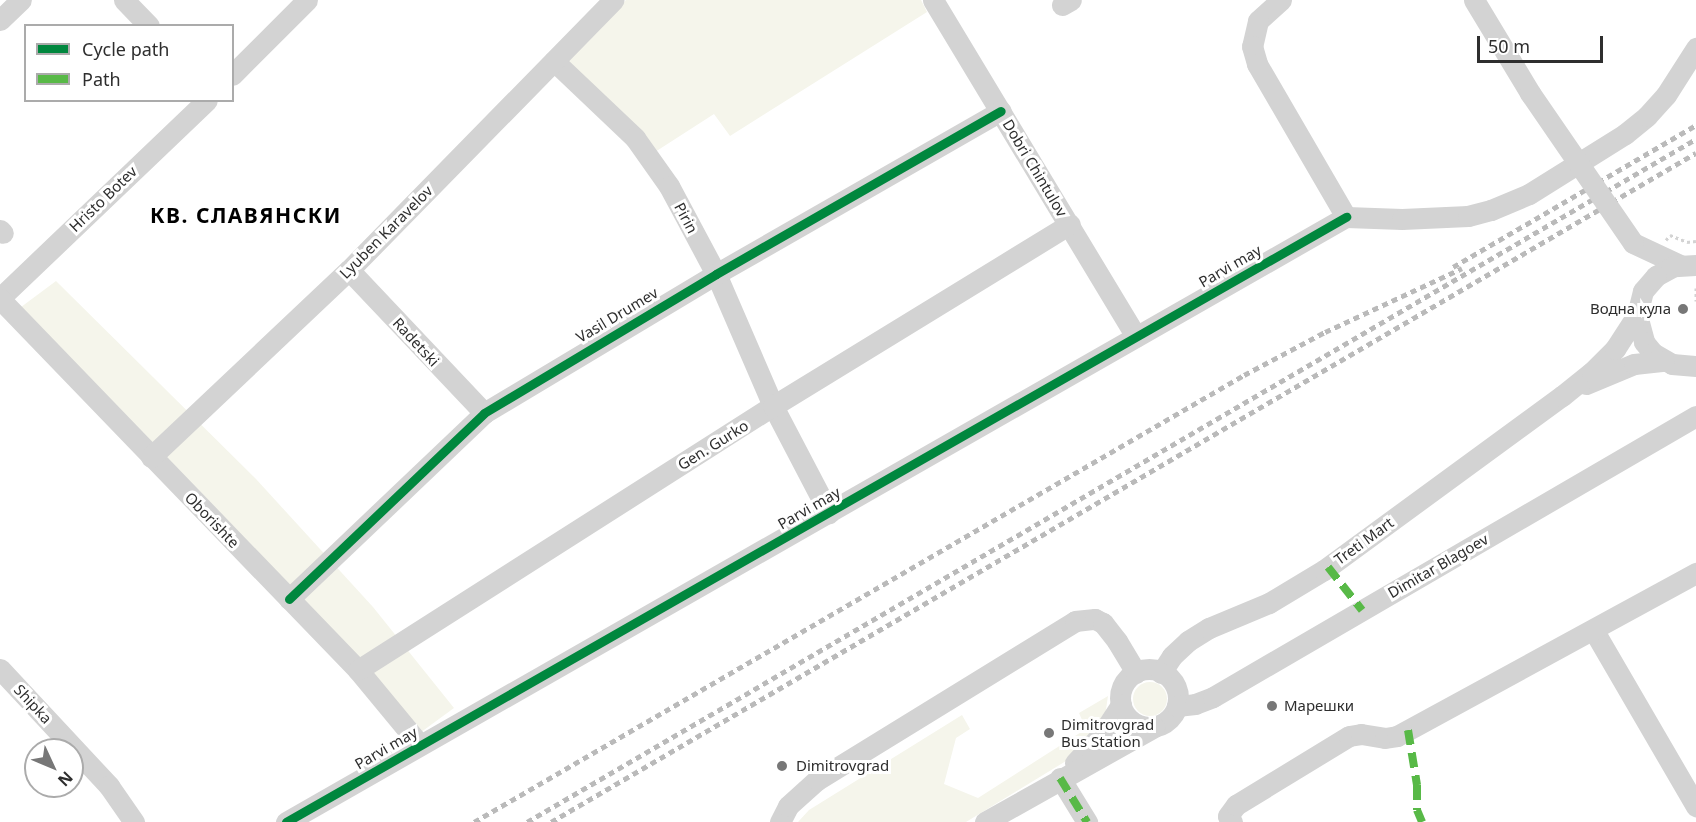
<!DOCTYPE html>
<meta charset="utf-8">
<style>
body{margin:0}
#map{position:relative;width:1696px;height:822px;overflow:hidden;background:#fff;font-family:"Noto Sans",sans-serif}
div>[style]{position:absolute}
.green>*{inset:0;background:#f5f5eb}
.round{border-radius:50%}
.path>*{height:3px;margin-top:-1.5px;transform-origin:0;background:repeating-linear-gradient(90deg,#d3d3d3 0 3px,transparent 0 6px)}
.minor>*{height:21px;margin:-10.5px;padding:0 10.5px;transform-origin:10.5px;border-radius:10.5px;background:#d3d3d3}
.minor>.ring{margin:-10.5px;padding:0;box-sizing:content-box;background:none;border:21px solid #d3d3d3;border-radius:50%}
.rail>*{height:4.5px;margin-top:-2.25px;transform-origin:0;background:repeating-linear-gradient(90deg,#bababa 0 6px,transparent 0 10.5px)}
.minor-bridge>*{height:21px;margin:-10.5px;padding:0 10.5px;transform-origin:10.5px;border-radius:10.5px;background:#d3d3d3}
.quiet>*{height:8px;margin-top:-4px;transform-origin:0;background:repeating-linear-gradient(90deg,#58b947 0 15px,transparent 0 23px)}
.cycleway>*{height:9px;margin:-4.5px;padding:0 4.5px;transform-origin:4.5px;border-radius:4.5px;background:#00873e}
.dots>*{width:16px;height:16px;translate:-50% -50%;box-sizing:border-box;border:3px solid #fff;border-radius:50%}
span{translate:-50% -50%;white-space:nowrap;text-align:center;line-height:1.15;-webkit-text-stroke:6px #fff;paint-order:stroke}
.street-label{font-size:15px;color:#2e2e2e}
.poi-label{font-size:15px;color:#2e2e2e}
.right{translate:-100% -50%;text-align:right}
.left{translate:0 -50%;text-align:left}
.district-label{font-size:21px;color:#000;font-weight:700;letter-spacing:1.5px}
.legend{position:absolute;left:24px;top:24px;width:210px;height:78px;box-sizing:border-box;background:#fff;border:2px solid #ababab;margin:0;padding:8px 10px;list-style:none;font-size:18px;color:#2e2e2e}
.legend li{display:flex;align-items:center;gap:12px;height:30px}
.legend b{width:30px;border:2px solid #ababab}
.north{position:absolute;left:24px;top:738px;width:60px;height:60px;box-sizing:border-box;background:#fff;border:2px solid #ababab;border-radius:50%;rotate:134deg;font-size:16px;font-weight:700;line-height:24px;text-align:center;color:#2e2e2e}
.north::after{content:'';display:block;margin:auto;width:21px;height:27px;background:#777;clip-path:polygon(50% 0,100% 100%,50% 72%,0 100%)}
.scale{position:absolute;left:1477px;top:36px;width:126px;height:27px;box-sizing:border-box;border:3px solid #2e2e2e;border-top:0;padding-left:8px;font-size:18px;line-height:21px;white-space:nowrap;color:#2e2e2e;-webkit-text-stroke:4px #fff;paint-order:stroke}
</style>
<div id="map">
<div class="green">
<i style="clip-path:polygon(626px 0,921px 0,927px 12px,730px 136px,714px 114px,655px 152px,566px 59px)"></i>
<i style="clip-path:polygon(56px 281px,256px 479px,373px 607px,454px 708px,413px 738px,13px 313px)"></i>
<i class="round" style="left:1133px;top:682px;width:34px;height:34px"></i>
<i style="clip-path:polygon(1108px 696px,1105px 716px,1066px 761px,966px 822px,798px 822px,809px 810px,962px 715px,970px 729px,956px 738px,944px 784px,978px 798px,1086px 729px,1079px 713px)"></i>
</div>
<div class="path">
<i style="left:1666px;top:240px;width:6px;rotate:-51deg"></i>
<i style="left:1670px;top:235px;width:18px;rotate:22deg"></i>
<i style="left:1687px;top:242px;width:9px;rotate:-6deg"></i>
<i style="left:1696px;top:288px;width:13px;rotate:90deg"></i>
</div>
<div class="minor">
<i style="left:124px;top:0;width:36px;rotate:46deg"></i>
<i style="left:933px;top:0;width:393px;rotate:58.9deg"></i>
<i style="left:1281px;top:0;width:31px;rotate:138deg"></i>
<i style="left:1258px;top:21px;width:26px;rotate:103deg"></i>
<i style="left:1252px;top:46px;width:19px;rotate:74deg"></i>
<i style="left:1257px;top:64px;width:177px;rotate:59.8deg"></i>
<i style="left:1474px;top:0;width:109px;rotate:58.9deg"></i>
<i style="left:1062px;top:5px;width:10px;rotate:-29deg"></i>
<i style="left:0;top:20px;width:29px;rotate:-44deg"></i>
<i style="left:554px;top:61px;width:112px;rotate:43.5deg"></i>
<i style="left:635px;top:138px;width:59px;rotate:54.7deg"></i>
<i style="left:669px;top:186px;width:100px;rotate:61.9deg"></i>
<i style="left:716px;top:274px;width:144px;rotate:66.6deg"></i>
<i style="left:773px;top:406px;width:121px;rotate:62.4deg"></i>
<i style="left:232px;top:75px;width:106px;rotate:-45deg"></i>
<i style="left:1346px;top:217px;width:56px;rotate:2deg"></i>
<i style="left:1402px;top:219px;width:66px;rotate:-2.6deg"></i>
<i style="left:1468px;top:216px;width:24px;rotate:-15deg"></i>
<i style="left:1491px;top:210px;width:41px;rotate:-22.8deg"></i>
<i style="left:1529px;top:194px;width:113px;rotate:-32deg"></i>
<i style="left:1625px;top:134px;width:28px;rotate:-39deg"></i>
<i style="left:1647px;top:116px;width:28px;rotate:-48deg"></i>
<i style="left:1666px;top:95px;width:56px;rotate:-57.4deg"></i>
<i style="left:0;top:230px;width:4px;rotate:45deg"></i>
<i style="left:1633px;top:243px;width:52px;rotate:25.1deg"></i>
<i style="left:1696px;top:265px;width:22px;rotate:177deg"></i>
<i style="left:1674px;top:266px;width:21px;rotate:151deg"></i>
<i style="left:1656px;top:276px;width:20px;rotate:131deg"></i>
<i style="left:1643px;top:291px;width:25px;rotate:104deg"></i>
<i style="left:1637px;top:315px;width:28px;rotate:75deg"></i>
<i style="left:1644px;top:342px;width:14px;rotate:51deg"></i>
<i style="left:1653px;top:353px;width:22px;rotate:30deg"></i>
<i style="left:1672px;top:364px;width:24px;rotate:5deg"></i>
<i style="left:349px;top:270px;width:197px;rotate:46.6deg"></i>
<i style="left:0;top:298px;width:286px;rotate:-43.7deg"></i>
<i style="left:0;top:299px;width:516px;rotate:46.02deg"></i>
<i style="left:358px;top:670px;width:97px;rotate:50.4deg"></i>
<i style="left:1586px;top:384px;width:52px;rotate:-22.6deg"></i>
<i style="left:1634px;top:364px;width:30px;rotate:-6deg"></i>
<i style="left:151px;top:457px;width:272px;rotate:-43.4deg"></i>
<i style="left:349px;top:270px;width:378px;rotate:-45.6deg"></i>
<i style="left:289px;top:599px;width:269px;rotate:-43.6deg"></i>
<i style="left:484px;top:413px;width:270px;rotate:-30.9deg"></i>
<i style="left:716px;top:274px;width:328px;rotate:-29.8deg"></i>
<i style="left:1594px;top:631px;width:203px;rotate:59.8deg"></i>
<i style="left:0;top:669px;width:160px;rotate:47deg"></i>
<i style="left:109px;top:786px;width:44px;rotate:55.2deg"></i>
<i class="ring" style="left:1120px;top:669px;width:37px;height:37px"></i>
<i style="left:358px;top:670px;width:492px;rotate:-32.5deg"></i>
<i style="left:773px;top:406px;width:348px;rotate:-31.5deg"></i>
<i style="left:1161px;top:673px;width:20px;rotate:-57deg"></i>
<i style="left:1172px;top:656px;width:22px;rotate:-43deg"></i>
<i style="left:1188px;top:641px;width:25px;rotate:-32deg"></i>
<i style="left:1209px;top:628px;width:65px;rotate:-22.6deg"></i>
<i style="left:1269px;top:603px;width:64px;rotate:-31deg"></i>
<i style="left:1324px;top:570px;width:295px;rotate:-36.2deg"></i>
<i style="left:1562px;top:396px;width:38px;rotate:-39deg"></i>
<i style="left:1592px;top:372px;width:33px;rotate:-45deg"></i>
<i style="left:1615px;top:349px;width:40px;rotate:-57.1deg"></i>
<i style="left:1177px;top:706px;width:18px;rotate:-6deg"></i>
<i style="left:1195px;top:704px;width:19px;rotate:-21deg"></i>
<i style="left:1213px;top:697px;width:559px;rotate:-30.19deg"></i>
<i style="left:1075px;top:763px;width:40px;rotate:-47deg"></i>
<i style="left:1102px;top:734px;width:35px;rotate:-57deg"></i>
<i style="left:1060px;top:778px;width:52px;rotate:58.5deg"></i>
<i style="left:286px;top:822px;width:1221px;rotate:-29.72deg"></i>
<i style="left:780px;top:822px;width:18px;rotate:-63deg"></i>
<i style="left:788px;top:806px;width:39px;rotate:-42deg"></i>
<i style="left:817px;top:780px;width:303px;rotate:-31.6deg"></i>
<i style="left:1075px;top:621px;width:20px;rotate:-6deg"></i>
<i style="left:1095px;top:619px;width:9px;rotate:27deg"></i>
<i style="left:1103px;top:623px;width:23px;rotate:52deg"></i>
<i style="left:1117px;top:641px;width:37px;rotate:59deg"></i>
<i style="left:985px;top:822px;width:194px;rotate:-29.3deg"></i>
<i style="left:1232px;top:822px;width:7px;rotate:-124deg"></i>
<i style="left:1228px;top:816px;width:14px;rotate:-54deg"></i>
<i style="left:1236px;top:805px;width:132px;rotate:-31.4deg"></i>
<i style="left:1349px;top:736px;width:12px;rotate:-9deg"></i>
<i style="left:1361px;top:734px;width:24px;rotate:9deg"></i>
<i style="left:1385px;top:738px;width:12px;rotate:-9deg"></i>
<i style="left:1397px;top:736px;width:341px;rotate:-28.6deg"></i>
</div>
<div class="rail">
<i style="left:1453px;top:267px;width:281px;rotate:-30.3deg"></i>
<i style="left:474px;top:822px;width:890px;rotate:-30.14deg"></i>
<i style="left:1244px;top:375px;width:92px;rotate:-28deg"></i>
<i style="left:1325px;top:332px;width:151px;rotate:-25deg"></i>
<i style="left:527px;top:822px;width:1354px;rotate:-30.3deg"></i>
<i style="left:551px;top:822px;width:1326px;rotate:-30.3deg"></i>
</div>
<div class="minor-bridge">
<i style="left:1530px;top:93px;width:182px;rotate:55.5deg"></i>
</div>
<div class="quiet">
<i style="left:1328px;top:567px;width:55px;rotate:51.7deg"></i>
<i style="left:1408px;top:730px;width:56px;rotate:80.7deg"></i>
<i style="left:1417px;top:785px;width:25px;rotate:90deg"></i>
<i style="left:1417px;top:810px;width:13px;rotate:67deg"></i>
<i style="left:1060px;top:778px;width:52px;rotate:58.5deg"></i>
</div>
<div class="cycleway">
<i style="left:289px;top:599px;width:269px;rotate:-43.6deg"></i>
<i style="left:484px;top:413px;width:270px;rotate:-30.9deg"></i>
<i style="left:716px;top:274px;width:328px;rotate:-29.8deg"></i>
<i style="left:286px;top:822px;width:1221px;rotate:-29.72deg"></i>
</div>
<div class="dots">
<i style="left:1683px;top:309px;background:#777"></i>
<i style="left:1272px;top:706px;background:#777"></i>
<i style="left:1049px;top:733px;background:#777"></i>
<i style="left:782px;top:766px;background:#777"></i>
</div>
<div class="street-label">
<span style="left:1035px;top:168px;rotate:59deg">Dobri Chintulov</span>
<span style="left:103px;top:199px;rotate:-44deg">Hristo Botev</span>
<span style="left:686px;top:218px;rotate:62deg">Pirin</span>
<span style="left:386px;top:232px;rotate:-45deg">Lyuben Karavelov</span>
<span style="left:1230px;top:266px;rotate:-30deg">Parvi may</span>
<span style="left:617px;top:315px;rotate:-31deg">Vasil Drumev</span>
<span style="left:416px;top:342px;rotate:47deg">Radetski</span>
<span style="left:713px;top:445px;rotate:-32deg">Gen. Gurko</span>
<span style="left:809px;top:508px;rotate:-30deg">Parvi may</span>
<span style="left:212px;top:520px;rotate:46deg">Oborishte</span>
<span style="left:1364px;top:541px;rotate:-36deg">Treti Mart</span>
<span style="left:1438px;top:566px;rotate:-30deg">Dimitar Blagoev</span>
<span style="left:33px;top:704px;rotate:47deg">Shipka</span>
<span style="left:386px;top:748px;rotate:-30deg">Parvi may</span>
</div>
<div class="poi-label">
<span class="right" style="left:1671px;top:309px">Водна кула</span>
<span class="left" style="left:1284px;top:706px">Марешки</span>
<span class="left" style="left:1061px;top:733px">Dimitrovgrad<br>Bus Station</span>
<span class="left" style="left:796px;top:766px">Dimitrovgrad</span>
</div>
<div class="district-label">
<span style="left:246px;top:215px">КВ. СЛАВЯНСКИ</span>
</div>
<ul class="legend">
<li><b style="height:8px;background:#00873e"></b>Cycle path</li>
<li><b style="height:8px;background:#58b947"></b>Path</li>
</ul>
<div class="north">N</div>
<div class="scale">50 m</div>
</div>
